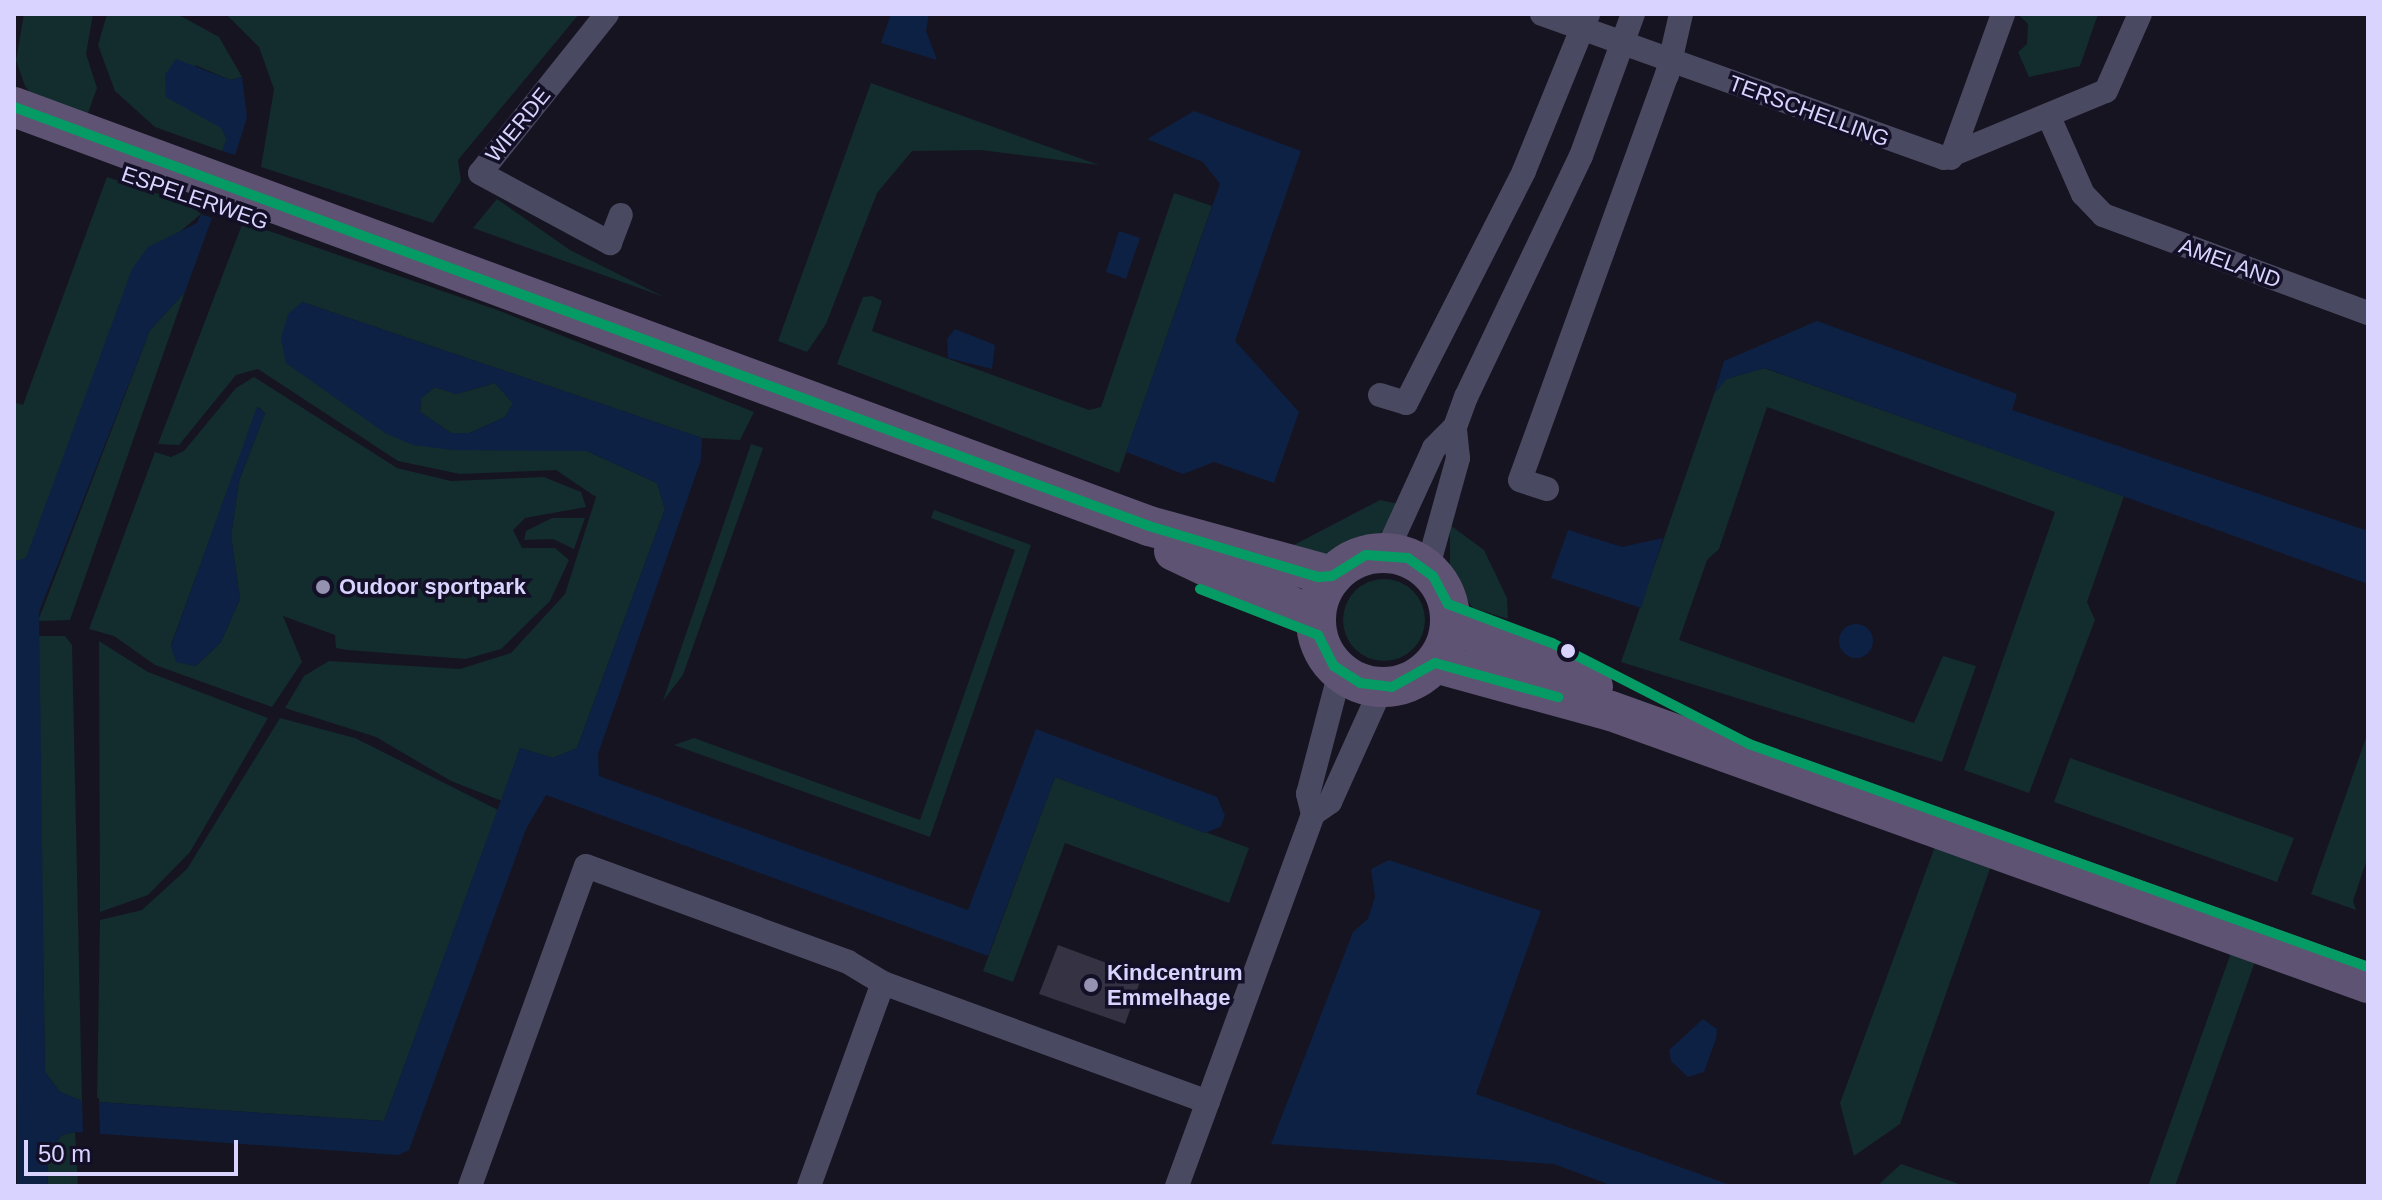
<!DOCTYPE html>
<style>
body{margin:0}
#map{position:relative;width:2382px;height:1200px;overflow:hidden;background:#161421;font-family:Helvetica,sans-serif}
div>[style]{position:absolute}
.green>*{inset:0;background:#132c2d}
.round{border-radius:50%}
.water>*{inset:0;background:#0d2144}
.pier>*{inset:0;background:#161421}
.building>*{inset:0;background:#343243}
.minor>*{height:24px;margin:-12px;padding:0 12px;transform-origin:12px;border-radius:12px;background:#4a4962}
.primary>*{height:40px;margin:-20px;padding:0 20px;transform-origin:20px;border-radius:20px;background:#5e5373}
.primary>.ring{margin:-20px;padding:0;box-sizing:content-box;background:none;border:40px solid #5e5373;border-radius:50%}
.bus-1>*{height:10px;margin:-5px;padding:0 5px;transform-origin:5px;border-radius:5px;background:#069b64}
.dots>*{width:22px;height:22px;translate:-50% -50%;box-sizing:border-box;border:4px solid #130f26;border-radius:50%}
span{translate:-50% -50%;white-space:nowrap;text-align:center;line-height:1.15;-webkit-text-stroke:7px #130f26;paint-order:stroke}
.street-label{font-size:22px;color:#d9d4ff}
.poi-label{font-size:22px;color:#d9d4ff;font-weight:700}
.left{translate:0 -50%;text-align:left}
.frame{position:absolute;inset:0;border:16px solid #d9d4ff;pointer-events:none}
.scale{position:absolute;left:24px;top:1140px;width:214px;height:36px;box-sizing:border-box;border:4px solid #d9d4ff;border-top:0;padding-left:10px;font-size:24px;line-height:28px;white-space:nowrap;color:#d9d4ff;-webkit-text-stroke:6px #130f26;paint-order:stroke}
</style>
<div id="map">
<div class="green">
<i style="clip-path:polygon(24px 14px,93px 14px,86px 54px,97px 88px,84px 124px,35px 99px,25px 86px,16px 60px)"></i>
<i style="clip-path:polygon(107px 14px,177px 14px,219px 37px,242px 77px,230px 80px,195px 65px,227px 139px,222px 151px,155px 127px,115px 91px,98px 45px)"></i>
<i style="clip-path:polygon(226px 14px,579px 14px,458px 160px,461px 181px,433px 223px,261px 167px,274px 89px,259px 47px)"></i>
<i style="clip-path:polygon(2098px 14px,2080px 66px,2029px 77px,2018px 52px,2027px 44px,2028px 24px,2018px 14px)"></i>
<i style="clip-path:polygon(871px 83px,1099px 165px,981px 150px,912px 151px,877px 193px,826px 324px,807px 352px,778px 341px)"></i>
<i style="clip-path:polygon(107px 177px,189px 204px,201px 214px,176px 235px,26px 558px,16px 562px,14px 402px,23px 405px)"></i>
<i style="clip-path:polygon(1174px 193px,1212px 206px,1119px 473px,837px 364px,863px 297px,872px 296px,882px 301px,872px 331px,1089px 410px,1101px 407px)"></i>
<i style="clip-path:polygon(497px 199px,570px 250px,664px 297px,473px 228px)"></i>
<i style="clip-path:polygon(243px 222px,500px 311px,754px 412px,740px 440px,702px 438px,302px 302px,286px 363px,413px 445px,587px 451px,657px 483px,665px 509px,577px 748px,553px 758px,520px 748px,502px 801px,451px 781px,376px 737px,285px 708px,304px 676px,329px 661px,460px 669px,511px 653px,565px 594px,596px 497px,556px 470px,460px 474px,398px 461px,258px 369px,236px 375px,179px 445px,158px 444px)"></i>
<i style="clip-path:polygon(185px 292px,70px 620px,38px 621px,150px 330px)"></i>
<i style="clip-path:polygon(1764px 368px,2124px 496px,2087px 602px,2095px 620px,2029px 793px,1964px 770px,2055px 512px,1767px 407px,1719px 549px,1707px 560px,1679px 640px,1914px 723px,1943px 656px,1976px 666px,1942px 762px,1621px 662px,1714px 394px,1726px 379px)"></i>
<i style="clip-path:polygon(evenodd,254px 377px,397px 468px,451px 481px,544px 477px,581px 492px,586px 507px,525px 518px,513px 530px,522px 548px,555px 548px,569px 560px,550px 601px,501px 649px,466px 659px,347px 650px,336px 648px,335px 635px,283px 616px,302px 662px,272px 707px,155px 665px,114px 636px,89px 629px,155px 452px,171px 457px,184px 451px,236px 388px,254px 377px,258px 407px,265px 413px,239px 481px,231px 536px,240px 599px,221px 642px,196px 666px,177px 662px,171px 645px,258px 407px)"></i>
<i style="clip-path:polygon(495px 383px,513px 403px,505px 417px,470px 433px,451px 433px,420px 412px,421px 398px,435px 387px,456px 394px)"></i>
<i style="clip-path:polygon(751px 444px,763px 448px,683px 675px,663px 701px)"></i>
<i style="clip-path:polygon(1380px 500px,1399px 504px,1388px 527px,1365px 545px,1330px 558px,1290px 547px)"></i>
<i style="clip-path:polygon(934px 510px,1031px 545px,930px 837px,674px 745px,694px 738px,920px 820px,1015px 550px,931px 518px)"></i>
<i style="clip-path:polygon(552px 518px,585px 518px,574px 549px,553px 539px,524px 540px,526px 531px)"></i>
<i style="clip-path:polygon(1450px 525px,1484px 550px,1507px 598px,1508px 619px,1473px 608px,1450px 577px)"></i>
<i class="round" style="left:1343px;top:579px;width:82px;height:82px"></i>
<i style="clip-path:polygon(38px 636px,65px 636px,72px 645px,82px 1101px,60px 1092px,45px 1072px)"></i>
<i style="clip-path:polygon(99px 641px,148px 672px,268px 718px,190px 852px,148px 895px,100px 912px)"></i>
<i style="clip-path:polygon(280px 718px,355px 738px,498px 810px,384px 1121px,97px 1102px,100px 920px,142px 910px,187px 869px)"></i>
<i style="clip-path:polygon(2368px 732px,2368px 856px,2353px 901px,2356px 910px,2311px 894px)"></i>
<i style="clip-path:polygon(2070px 758px,2294px 838px,2277px 882px,2054px 802px)"></i>
<i style="clip-path:polygon(1055px 777px,1249px 848px,1229px 903px,1065px 843px,1013px 982px,983px 971px)"></i>
<i style="clip-path:polygon(1936px 844px,1992px 863px,1900px 1124px,1854px 1156px,1840px 1103px)"></i>
<i style="clip-path:polygon(2232px 950px,2256px 959px,2175px 1186px,2148px 1186px)"></i>
<i style="clip-path:polygon(75px 1132px,78px 1186px,48px 1186px,47px 1153px,62px 1135px)"></i>
<i style="clip-path:polygon(1901px 1164px,1965px 1186px,1877px 1186px)"></i>
</div>
<div class="water">
<i style="clip-path:polygon(891px 14px,929px 14px,926px 31px,937px 60px,881px 43px)"></i>
<i style="clip-path:polygon(176px 59px,230px 80px,242px 77px,247px 118px,235px 155px,222px 151px,227px 139px,221px 128px,166px 97px,165px 75px)"></i>
<i style="clip-path:polygon(1194px 111px,1301px 151px,1235px 341px,1299px 412px,1274px 483px,1214px 462px,1183px 474px,1126px 452px,1220px 184px,1203px 162px,1147px 139px)"></i>
<i style="clip-path:polygon(evenodd,201px 214px,212px 218px,185px 292px,150px 330px,39px 612px,45px 1072px,60px 1092px,82px 1101px,384px 1121px,520px 748px,553px 758px,577px 748px,665px 509px,657px 483px,587px 451px,453px 450px,413px 445px,385px 433px,286px 363px,281px 338px,288px 314px,302px 302px,702px 438px,701px 460px,598px 754px,599px 776px,968px 910px,1036px 729px,1217px 797px,1225px 816px,1220px 827px,1205px 833px,1055px 777px,988px 956px,546px 795px,526px 829px,409px 1150px,398px 1155px,75px 1132px,62px 1135px,47px 1153px,48px 1186px,17px 1186px,14px 561px,26px 558px,132px 269px,148px 247px,197px 223px,201px 214px,495px 383px,513px 403px,505px 417px,470px 433px,451px 433px,420px 412px,421px 398px,435px 387px,456px 394px,495px 383px)"></i>
<i style="clip-path:polygon(1119px 231px,1140px 238px,1126px 279px,1106px 272px)"></i>
<i style="clip-path:polygon(1817px 321px,2017px 394px,2012px 410px,2368px 531px,2368px 584px,1765px 368px,1726px 379px,1714px 394px,1724px 361px)"></i>
<i style="clip-path:polygon(955px 329px,995px 345px,992px 369px,948px 358px,947px 339px)"></i>
<i style="clip-path:polygon(257px 407px,265px 413px,239px 481px,231px 536px,240px 599px,221px 642px,196px 666px,176px 662px,171px 646px)"></i>
<i style="clip-path:polygon(1568px 530px,1622px 547px,1663px 538px,1641px 608px,1551px 578px)"></i>
<i class="round" style="left:1839px;top:624px;width:34px;height:34px"></i>
<i style="clip-path:polygon(1389px 860px,1541px 911px,1476px 1094px,1733px 1186px,1613px 1186px,1554px 1164px,1271px 1144px,1353px 932px,1368px 919px,1375px 897px,1371px 869px)"></i>
<i style="clip-path:polygon(1703px 1019px,1717px 1029px,1716px 1039px,1704px 1072px,1688px 1077px,1671px 1061px,1669px 1050px)"></i>
</div>
<div class="pier">
<i style="clip-path:polygon(82px 1097px,99px 1098px,100px 1138px,83px 1136px)"></i>
</div>
<div class="building">
<i style="clip-path:polygon(1058px 945px,1142px 976px,1125px 1024px,1039px 994px)"></i>
</div>
<div class="minor">
<i style="left:607px;top:14px;width:203px;rotate:128.6deg"></i>
<i style="left:480px;top:173px;width:148px;rotate:28.3deg"></i>
<i style="left:610px;top:243px;width:30px;rotate:-69deg"></i>
<i style="left:1542px;top:14px;width:427px;rotate:19.7deg"></i>
<i style="left:1944px;top:158px;width:175px;rotate:-22.5deg"></i>
<i style="left:2106px;top:91px;width:84px;rotate:-66.2deg"></i>
<i style="left:2049px;top:117px;width:84px;rotate:66.2deg"></i>
<i style="left:2083px;top:194px;width:29px;rotate:46deg"></i>
<i style="left:2103px;top:215px;width:283px;rotate:20.3deg"></i>
<i style="left:1951px;top:158px;width:153px;rotate:-70.1deg"></i>
<i style="left:1380px;top:395px;width:27px;rotate:17deg"></i>
<i style="left:1406px;top:403px;width:260px;rotate:-63deg"></i>
<i style="left:1524px;top:171px;width:170px;rotate:-67.8deg"></i>
<i style="left:1547px;top:489px;width:28px;rotate:-162deg"></i>
<i style="left:1520px;top:480px;width:431px;rotate:-70.1deg"></i>
<i style="left:1667px;top:75px;width:63px;rotate:-77.1deg"></i>
<i style="left:1386px;top:553px;width:115px;rotate:-65.4deg"></i>
<i style="left:1434px;top:448px;width:30px;rotate:-45deg"></i>
<i style="left:1427px;top:570px;width:116px;rotate:-74.5deg"></i>
<i style="left:1458px;top:458px;width:31px;rotate:-96deg"></i>
<i style="left:1455px;top:427px;width:32px;rotate:-70deg"></i>
<i style="left:1466px;top:397px;width:267px;rotate:-64.5deg"></i>
<i style="left:1581px;top:156px;width:151px;rotate:-69.9deg"></i>
<i style="left:1313px;top:814px;width:21px;rotate:-104deg"></i>
<i style="left:1308px;top:794px;width:126px;rotate:-75.3deg"></i>
<i style="left:470px;top:1186px;width:340px;rotate:-70.1deg"></i>
<i style="left:586px;top:866px;width:279px;rotate:20.1deg"></i>
<i style="left:848px;top:962px;width:41px;rotate:31deg"></i>
<i style="left:809px;top:1186px;width:216px;rotate:-70deg"></i>
<i style="left:883px;top:983px;width:346px;rotate:20.1deg"></i>
<i style="left:1177px;top:1186px;width:396px;rotate:-69.9deg"></i>
<i style="left:1313px;top:814px;width:21px;rotate:-35deg"></i>
<i style="left:1330px;top:802px;width:126px;rotate:-65.7deg"></i>
</div>
<div class="primary">
<i style="left:14px;top:107px;width:1210px;rotate:20.26deg"></i>
<i style="left:1149px;top:526px;width:190px;rotate:15.3deg"></i>
<i style="left:1174px;top:551px;width:157px;rotate:25.3deg"></i>
<i class="ring" style="left:1316px;top:553px;width:94px;height:94px"></i>
<i style="left:1450px;top:622px;width:157px;rotate:24.4deg"></i>
<i style="left:1435px;top:663px;width:182px;rotate:15.3deg"></i>
<i style="left:1611px;top:711px;width:804px;rotate:19.76deg"></i>
</div>
<div class="bus-1">
<i style="left:14px;top:107px;width:1210px;rotate:20.26deg"></i>
<i style="left:1149px;top:526px;width:177px;rotate:16.8deg"></i>
<i style="left:1318px;top:577px;width:14px;rotate:-4deg"></i>
<i style="left:1332px;top:576px;width:40px;rotate:-32deg"></i>
<i style="left:1366px;top:555px;width:42px;rotate:4.1deg"></i>
<i style="left:1408px;top:558px;width:31px;rotate:36deg"></i>
<i style="left:1433px;top:576px;width:32px;rotate:62deg"></i>
<i style="left:1448px;top:604px;width:111px;rotate:20.6deg"></i>
<i style="left:1552px;top:643px;width:221px;rotate:27.1deg"></i>
<i style="left:1749px;top:744px;width:658px;rotate:19.81deg"></i>
<i style="left:1200px;top:589px;width:127px;rotate:21.3deg"></i>
<i style="left:1318px;top:635px;width:35px;rotate:63deg"></i>
<i style="left:1334px;top:666px;width:31px;rotate:33deg"></i>
<i style="left:1360px;top:683px;width:32px;rotate:7deg"></i>
<i style="left:1392px;top:687px;width:49px;rotate:-29.2deg"></i>
<i style="left:1435px;top:663px;width:128px;rotate:15.5deg"></i>
</div>
<div class="dots">
<i style="left:323px;top:587px;background:#9591b1"></i>
<i style="left:1568px;top:651px;background:#d9d4ff"></i>
<i style="left:1091px;top:985px;background:#9591b1"></i>
</div>
<div class="street-label">
<span style="left:1809px;top:111px;rotate:20deg">TERSCHELLING</span>
<span style="left:518px;top:125px;rotate:-51deg">WIERDE</span>
<span style="left:195px;top:198px;rotate:19deg">ESPELERWEG</span>
<span style="left:2230px;top:263px;rotate:20deg">AMELAND</span>
</div>
<div class="poi-label">
<span class="left" style="left:339px;top:587px">Oudoor sportpark</span>
<span class="left" style="left:1107px;top:985px">Kindcentrum<br>Emmelhage</span>
</div>
<div class="frame"></div>
<div class="scale">50 m</div>
</div>
